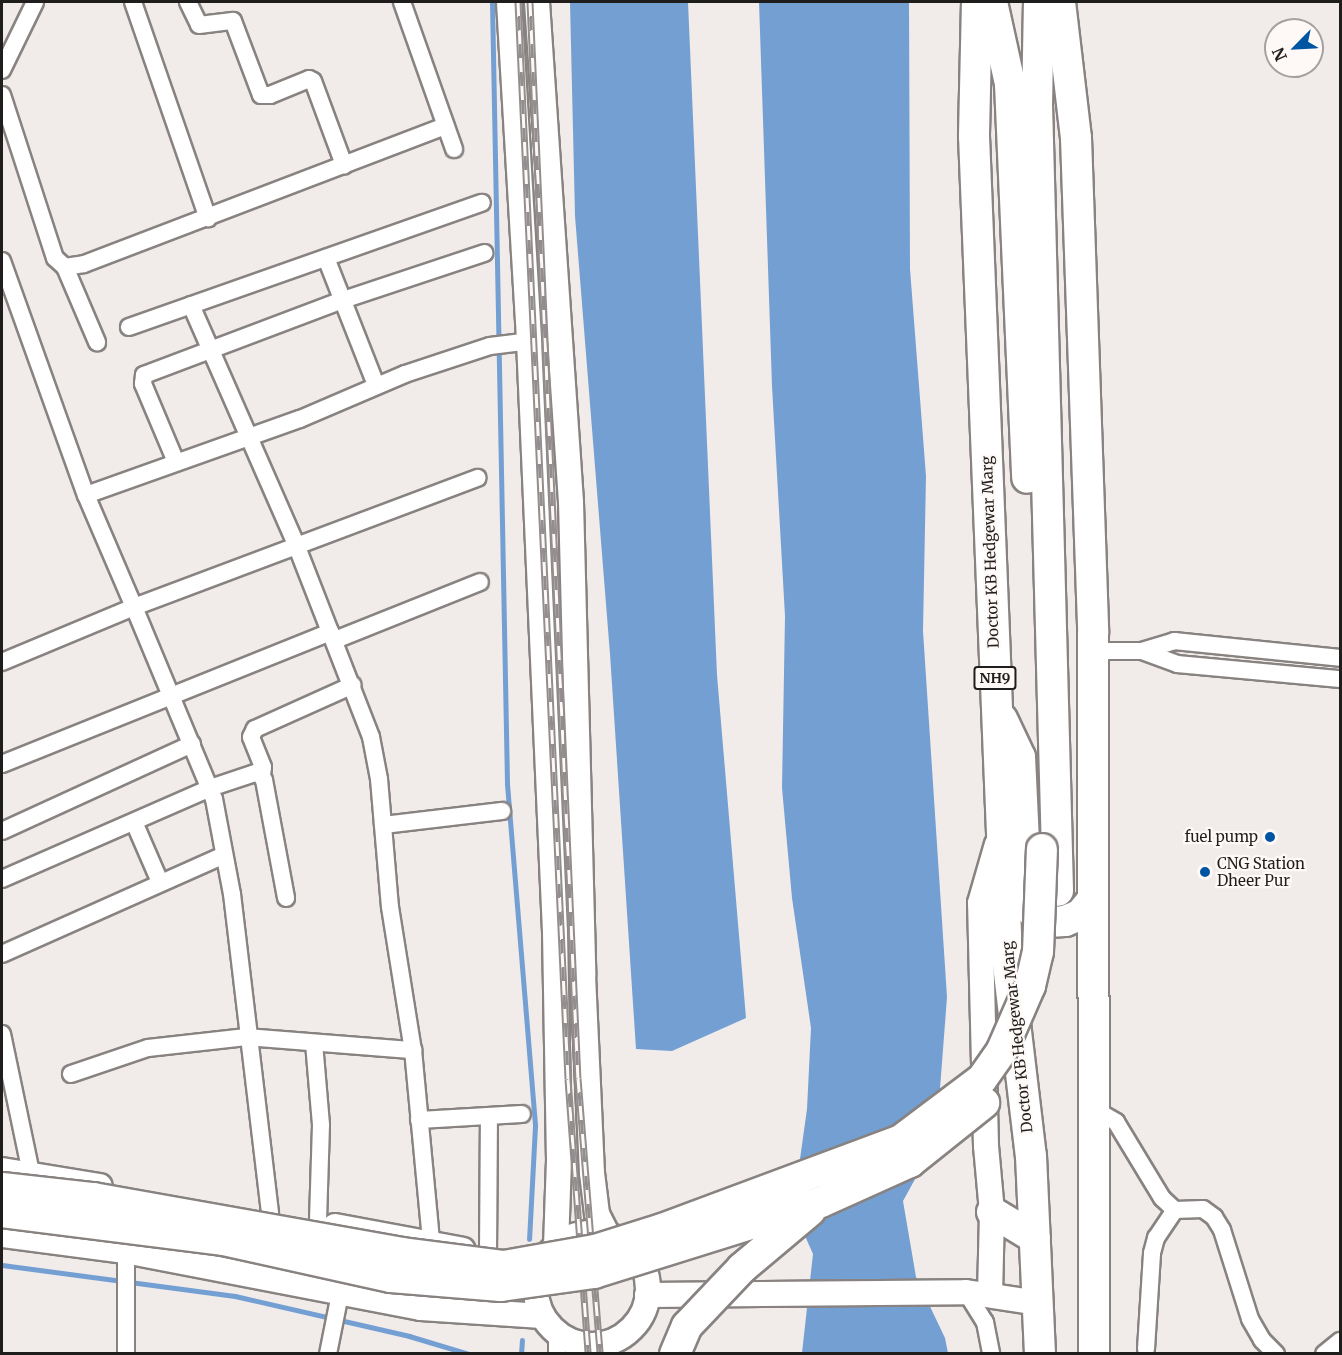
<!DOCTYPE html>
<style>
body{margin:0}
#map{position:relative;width:1342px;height:1355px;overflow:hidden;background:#f1ebea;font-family:Merriweather,serif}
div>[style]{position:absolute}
.water>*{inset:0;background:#739fd3}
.stream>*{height:5px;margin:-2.5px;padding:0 2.5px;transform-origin:2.5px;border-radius:2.5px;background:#739fd3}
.roads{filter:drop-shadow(2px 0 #888381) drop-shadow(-2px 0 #888381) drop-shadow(0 2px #888381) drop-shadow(0 -2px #888381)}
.street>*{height:16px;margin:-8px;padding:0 8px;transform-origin:8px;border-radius:8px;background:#fff}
.secondary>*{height:24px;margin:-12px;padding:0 12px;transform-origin:12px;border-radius:12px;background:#fff}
.secondary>.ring{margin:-12px;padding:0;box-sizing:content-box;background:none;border:24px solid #fff;border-radius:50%}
.highway>*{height:30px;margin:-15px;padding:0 15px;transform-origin:15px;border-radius:15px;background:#fff}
.rail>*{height:7px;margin-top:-3.5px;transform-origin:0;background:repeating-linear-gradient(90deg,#fef9f7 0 14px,#938e8d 0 28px);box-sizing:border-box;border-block:2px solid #938e8d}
.bridges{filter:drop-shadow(2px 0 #888381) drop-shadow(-2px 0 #888381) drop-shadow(0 2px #888381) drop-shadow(0 -2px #888381)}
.highway-bridge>*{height:30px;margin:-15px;padding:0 15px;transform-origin:15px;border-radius:15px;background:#fff}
.dots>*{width:16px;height:16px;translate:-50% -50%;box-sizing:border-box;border:3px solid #fef9f7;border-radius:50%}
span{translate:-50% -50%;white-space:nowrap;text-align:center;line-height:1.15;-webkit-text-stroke:4.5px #fef9f7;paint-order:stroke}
.shield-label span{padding:2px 4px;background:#fef9f7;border:2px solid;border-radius:4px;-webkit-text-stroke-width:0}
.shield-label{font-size:14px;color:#201e1d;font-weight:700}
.street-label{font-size:15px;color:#201e1d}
.poi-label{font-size:15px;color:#201e1d}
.right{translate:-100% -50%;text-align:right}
.left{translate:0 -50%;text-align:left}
.frame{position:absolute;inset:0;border:3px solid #201e1d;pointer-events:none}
.north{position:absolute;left:1264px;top:18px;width:60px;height:60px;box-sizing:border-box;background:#fef9f7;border:2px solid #a5a1a0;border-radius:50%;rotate:246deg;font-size:16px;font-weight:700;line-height:24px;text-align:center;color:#201e1d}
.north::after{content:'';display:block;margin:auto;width:21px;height:27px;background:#0055a3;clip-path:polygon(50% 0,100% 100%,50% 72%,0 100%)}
</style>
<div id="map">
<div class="water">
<i style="clip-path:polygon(570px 2px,688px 2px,717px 675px,746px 1018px,672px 1051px,636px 1049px,610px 654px,575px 216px)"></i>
<i style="clip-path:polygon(759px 2px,909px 2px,910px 269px,926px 476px,923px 631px,947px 997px,936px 1141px,903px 1201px,916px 1277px,945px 1338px,948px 1353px,802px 1353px,813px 1254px,793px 1209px,807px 1109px,811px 1028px,792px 898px,782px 788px,785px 616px,772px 386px)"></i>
</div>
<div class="stream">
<i style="left:492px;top:2px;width:782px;rotate:88.9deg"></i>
<i style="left:507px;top:784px;width:343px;rotate:85.3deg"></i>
<i style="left:535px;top:1126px;width:113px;rotate:93deg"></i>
<i style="left:2px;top:1265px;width:235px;rotate:7.6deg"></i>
<i style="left:235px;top:1296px;width:179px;rotate:12.9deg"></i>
<i style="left:409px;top:1336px;width:63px;rotate:16.7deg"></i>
<i style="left:521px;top:1354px;width:14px;rotate:-86deg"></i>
</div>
<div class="roads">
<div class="street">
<i style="left:133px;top:2px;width:229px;rotate:70.9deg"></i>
<i style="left:188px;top:2px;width:25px;rotate:64deg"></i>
<i style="left:199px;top:25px;width:34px;rotate:-7deg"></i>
<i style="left:233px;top:21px;width:79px;rotate:69.3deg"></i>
<i style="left:261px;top:95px;width:9px"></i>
<i style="left:270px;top:95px;width:42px;rotate:-22.3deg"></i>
<i style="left:309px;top:79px;width:4px;rotate:27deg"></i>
<i style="left:313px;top:81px;width:90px;rotate:69.7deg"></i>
<i style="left:402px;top:2px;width:156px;rotate:70.5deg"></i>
<i style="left:2px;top:70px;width:76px;rotate:-64.1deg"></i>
<i style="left:2px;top:95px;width:171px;rotate:72deg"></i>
<i style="left:55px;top:258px;width:13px;rotate:42deg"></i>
<i style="left:65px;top:267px;width:19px;rotate:-9deg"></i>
<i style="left:84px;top:264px;width:387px;rotate:-20.9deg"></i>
<i style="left:326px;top:258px;width:136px;rotate:68.5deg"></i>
<i style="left:2px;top:261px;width:249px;rotate:70.3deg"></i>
<i style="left:86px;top:495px;width:122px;rotate:66.8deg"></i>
<i style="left:134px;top:607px;width:367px;rotate:-20.6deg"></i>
<i style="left:65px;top:267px;width:82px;rotate:66.9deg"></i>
<i style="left:191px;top:305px;width:264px;rotate:66.3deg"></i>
<i style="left:297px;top:547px;width:204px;rotate:68.7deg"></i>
<i style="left:371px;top:737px;width:43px;rotate:79.2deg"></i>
<i style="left:379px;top:779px;width:128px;rotate:85.1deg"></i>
<i style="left:390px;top:907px;width:145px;rotate:80.9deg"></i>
<i style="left:413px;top:1050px;width:193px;rotate:84.6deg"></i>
<i style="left:129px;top:327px;width:374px;rotate:-19.4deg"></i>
<i style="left:176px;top:462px;width:85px;rotate:-112.9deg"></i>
<i style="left:143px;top:384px;width:9px;rotate:-84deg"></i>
<i style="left:144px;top:375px;width:213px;rotate:-20.7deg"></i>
<i style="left:343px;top:300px;width:149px;rotate:-18.4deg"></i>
<i style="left:86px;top:495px;width:227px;rotate:-19.6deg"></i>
<i style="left:300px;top:419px;width:114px;rotate:-23.2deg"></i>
<i style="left:405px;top:374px;width:89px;rotate:-18.2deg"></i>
<i style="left:490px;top:346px;width:39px;rotate:-7deg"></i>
<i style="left:335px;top:640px;width:156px;rotate:-21.8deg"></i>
<i style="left:1093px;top:651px;width:49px"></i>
<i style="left:1142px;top:651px;width:34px;rotate:-17deg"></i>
<i style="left:1174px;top:641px;width:167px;rotate:5.8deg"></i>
<i style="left:1142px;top:651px;width:37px;rotate:20deg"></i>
<i style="left:1177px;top:664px;width:164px;rotate:5.3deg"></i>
<i style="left:2px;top:662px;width:143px;rotate:-22.6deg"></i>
<i style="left:134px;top:607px;width:208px;rotate:67.4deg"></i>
<i style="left:214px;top:799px;width:97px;rotate:79.3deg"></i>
<i style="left:232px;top:894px;width:323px;rotate:83.2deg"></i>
<i style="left:2px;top:764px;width:354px;rotate:-21.9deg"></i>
<i style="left:262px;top:775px;width:8px;rotate:-83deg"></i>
<i style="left:263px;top:767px;width:32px;rotate:-112deg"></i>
<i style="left:251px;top:737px;width:9px;rotate:-63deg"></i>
<i style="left:255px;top:729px;width:107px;rotate:-24.2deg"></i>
<i style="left:134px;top:822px;width:65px;rotate:66.6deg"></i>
<i style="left:383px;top:825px;width:120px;rotate:-6.7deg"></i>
<i style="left:2px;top:831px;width:209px;rotate:-24.6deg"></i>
<i style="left:2px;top:879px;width:227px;rotate:-23.6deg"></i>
<i style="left:210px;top:788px;width:51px;rotate:-18.4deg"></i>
<i style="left:258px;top:772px;width:10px;rotate:53deg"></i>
<i style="left:264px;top:780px;width:120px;rotate:79.4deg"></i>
<i style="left:2px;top:954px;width:243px;rotate:-24deg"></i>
<i style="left:2px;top:1034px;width:142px;rotate:78.2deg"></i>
<i style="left:314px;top:1043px;width:82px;rotate:85.1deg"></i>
<i style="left:321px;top:1125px;width:98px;rotate:91.8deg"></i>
<i style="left:71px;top:1074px;width:81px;rotate:-18.7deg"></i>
<i style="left:148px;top:1048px;width:99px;rotate:-6.4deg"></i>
<i style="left:246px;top:1037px;width:168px;rotate:4.5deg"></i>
<i style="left:1092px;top:1108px;width:28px;rotate:30deg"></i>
<i style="left:1116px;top:1122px;width:89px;rotate:58.8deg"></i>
<i style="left:1162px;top:1198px;width:18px;rotate:43deg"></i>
<i style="left:1175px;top:1210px;width:28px;rotate:-2deg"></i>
<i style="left:1203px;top:1209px;width:14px;rotate:36deg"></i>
<i style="left:1214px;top:1217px;width:15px;rotate:58deg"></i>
<i style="left:1222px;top:1230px;width:93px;rotate:72.5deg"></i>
<i style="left:1250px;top:1319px;width:24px;rotate:60deg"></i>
<i style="left:1262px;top:1340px;width:20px;rotate:45deg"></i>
<i style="left:419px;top:1120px;width:103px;rotate:-3.3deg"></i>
<i style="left:126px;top:1240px;width:114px;rotate:90deg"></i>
<i style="left:488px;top:1254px;width:138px;rotate:-89.6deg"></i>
<i style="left:966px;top:1292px;width:36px;rotate:58deg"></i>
<i style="left:985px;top:1322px;width:33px;rotate:79deg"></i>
<i style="left:557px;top:1333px;width:21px;rotate:90deg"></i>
<i style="left:1146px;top:1349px;width:96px;rotate:-86.4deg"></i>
<i style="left:1152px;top:1253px;width:16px;rotate:-75deg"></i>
<i style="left:1156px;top:1238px;width:34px;rotate:-56deg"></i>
<i style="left:328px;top:1354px;width:71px;rotate:-78.7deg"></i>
<i style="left:1324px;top:1354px;width:21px;rotate:-39deg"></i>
</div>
<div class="secondary">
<i style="left:509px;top:2px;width:340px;rotate:86.6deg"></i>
<i style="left:529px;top:341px;width:592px;rotate:87.48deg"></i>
<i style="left:555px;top:932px;width:228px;rotate:89deg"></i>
<i style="left:559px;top:1160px;width:86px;rotate:92deg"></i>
<i style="left:537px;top:2px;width:501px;rotate:86.11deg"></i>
<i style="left:571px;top:502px;width:473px;rotate:88.5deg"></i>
<i style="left:583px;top:975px;width:198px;rotate:87.4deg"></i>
<i style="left:592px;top:1173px;width:41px;rotate:83deg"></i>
<i style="left:597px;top:1214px;width:22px;rotate:63deg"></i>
<i style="left:2px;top:1170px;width:99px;rotate:9.3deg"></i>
<i style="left:335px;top:1226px;width:130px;rotate:10.6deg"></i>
<i class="ring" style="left:536px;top:1233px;width:88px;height:88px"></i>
<i style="left:2px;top:1235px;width:124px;rotate:7.4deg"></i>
<i style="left:125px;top:1251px;width:301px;rotate:10.9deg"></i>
<i style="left:421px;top:1308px;width:121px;rotate:3.8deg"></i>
<i style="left:647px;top:1295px;width:319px;rotate:-0.5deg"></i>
<i style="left:966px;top:1292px;width:74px;rotate:8.6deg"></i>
<i style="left:990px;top:1295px;width:83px;rotate:-88.6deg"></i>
<i style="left:992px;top:1212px;width:66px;rotate:-95.2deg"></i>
<i style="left:986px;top:1146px;width:243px;rotate:-91.4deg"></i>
<i style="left:980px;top:903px;width:61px;rotate:-73.9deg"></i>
</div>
<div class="highway">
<i style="left:977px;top:2px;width:134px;rotate:91.3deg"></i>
<i style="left:974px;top:136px;width:821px;rotate:87.7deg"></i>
<i style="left:1007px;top:956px;width:201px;rotate:83.2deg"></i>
<i style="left:1031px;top:1156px;width:198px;rotate:87.4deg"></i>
<i style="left:992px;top:2px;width:84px;rotate:77.6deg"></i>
<i style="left:1010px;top:84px;width:394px;rotate:87.5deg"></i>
<i style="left:1039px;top:2px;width:102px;rotate:91.1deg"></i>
<i style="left:1037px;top:104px;width:787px;rotate:88.47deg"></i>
<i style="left:1060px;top:2px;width:137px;rotate:83.3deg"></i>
<i style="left:1076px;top:138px;width:495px;rotate:88deg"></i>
<i style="left:1093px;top:633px;width:721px;rotate:89.92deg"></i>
<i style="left:1002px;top:719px;width:42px;rotate:64.7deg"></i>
<i style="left:1020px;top:757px;width:148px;rotate:87.3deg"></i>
<i style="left:1027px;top:905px;width:14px;rotate:51deg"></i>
<i style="left:1036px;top:916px;width:13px;rotate:27deg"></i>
<i style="left:1048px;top:922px;width:17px;rotate:-3deg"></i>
<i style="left:1065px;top:921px;width:16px;rotate:-22deg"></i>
<i style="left:1080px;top:915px;width:19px;rotate:-51deg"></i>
<i style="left:992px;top:1212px;width:50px;rotate:31.2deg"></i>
</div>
</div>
<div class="rail">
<i style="left:518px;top:2px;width:1078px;rotate:87.34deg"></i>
<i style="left:568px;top:1079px;width:276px;rotate:85.8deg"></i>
<i style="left:530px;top:2px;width:1077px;rotate:87.45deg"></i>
<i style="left:578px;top:1078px;width:277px;rotate:85.4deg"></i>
</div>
<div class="bridges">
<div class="highway-bridge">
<i style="left:2px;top:1188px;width:92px;rotate:6.3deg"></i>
<i style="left:93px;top:1198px;width:313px;rotate:10.1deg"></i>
<i style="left:401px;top:1253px;width:104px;rotate:7.2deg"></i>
<i style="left:504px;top:1266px;width:92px;rotate:-10deg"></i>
<i style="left:595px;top:1250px;width:70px;rotate:-17.4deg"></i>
<i style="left:662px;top:1229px;width:255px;rotate:-20.4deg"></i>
<i style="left:901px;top:1140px;width:101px;rotate:-37deg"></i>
<i style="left:982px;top:1079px;width:35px;rotate:-55deg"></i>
<i style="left:1002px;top:1050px;width:70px;rotate:-66.4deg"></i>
<i style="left:1030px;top:986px;width:35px;rotate:-77deg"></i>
<i style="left:1038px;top:952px;width:103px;rotate:-87.8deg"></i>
<i style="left:2px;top:1212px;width:224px;rotate:7.2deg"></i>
<i style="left:224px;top:1240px;width:171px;rotate:12.5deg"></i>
<i style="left:391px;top:1277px;width:110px;rotate:4.7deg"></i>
<i style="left:501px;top:1286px;width:94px;rotate:-8deg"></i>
<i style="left:594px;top:1273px;width:238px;rotate:-17.4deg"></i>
<i style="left:821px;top:1202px;width:98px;rotate:-24.2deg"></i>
<i style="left:910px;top:1162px;width:95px;rotate:-38.6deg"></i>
<i style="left:675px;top:1354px;width:30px;rotate:-67deg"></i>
<i style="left:687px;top:1326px;width:80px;rotate:-46.5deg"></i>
<i style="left:742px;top:1268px;width:89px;rotate:-40deg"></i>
</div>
</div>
<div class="dots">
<i style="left:1270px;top:837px;background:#0055a3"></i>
<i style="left:1205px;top:872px;background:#0055a3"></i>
</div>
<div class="shield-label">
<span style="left:995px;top:678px">NH9</span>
</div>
<div class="street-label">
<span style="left:990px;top:552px;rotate:-92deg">Doctor KB Hedgewar Marg</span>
<span style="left:1017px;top:1037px;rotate:-96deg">Doctor KB Hedgewar Marg</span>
</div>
<div class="poi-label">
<span class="right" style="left:1258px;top:837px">fuel pump</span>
<span class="left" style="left:1217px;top:872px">CNG Station<br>Dheer Pur</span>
</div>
<div class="frame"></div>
<div class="north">N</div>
</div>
